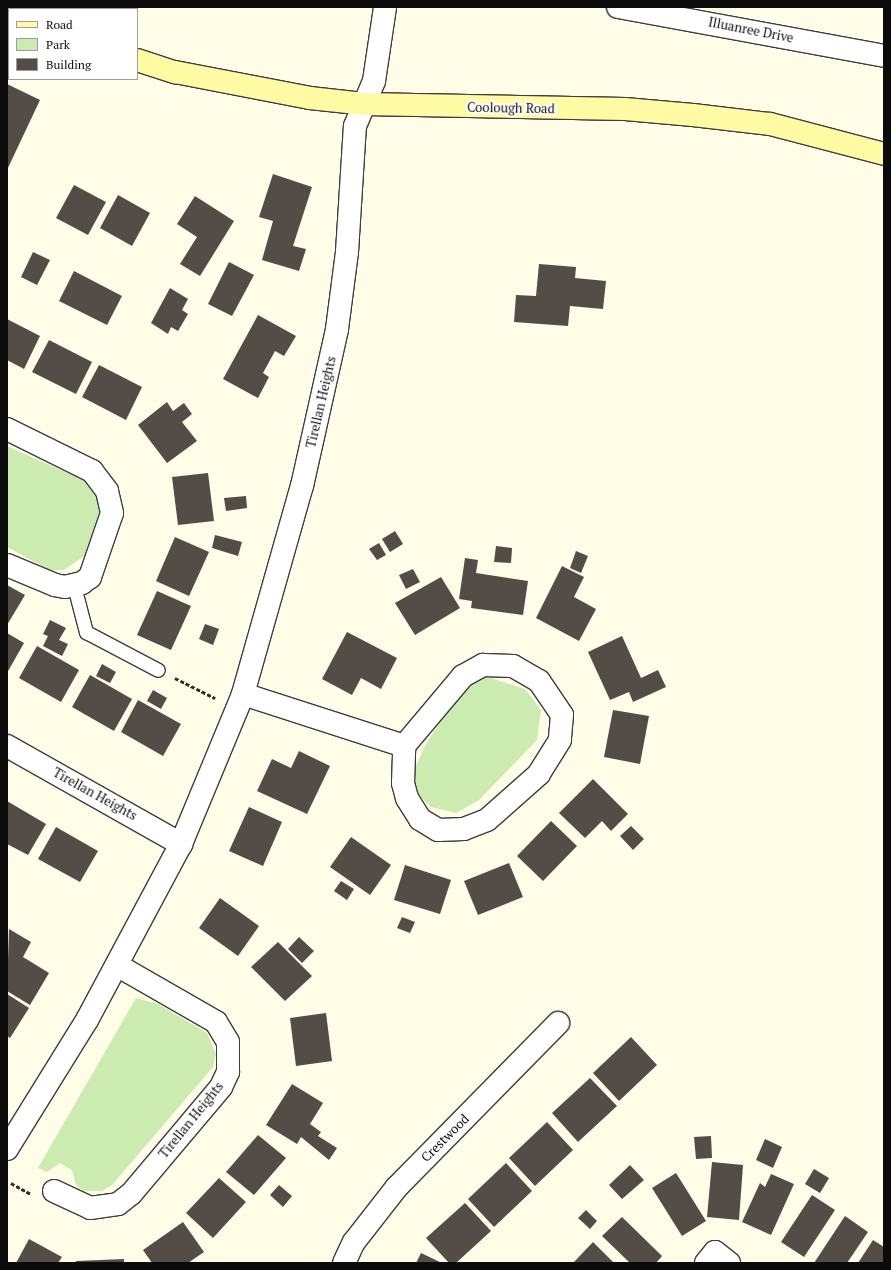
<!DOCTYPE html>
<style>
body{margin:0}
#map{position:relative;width:891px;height:1270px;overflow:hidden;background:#fffce8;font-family:"PT Serif",serif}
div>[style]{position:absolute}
.green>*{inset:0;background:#ccebb1}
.building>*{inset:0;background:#544c47}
.path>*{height:2.5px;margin-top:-1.25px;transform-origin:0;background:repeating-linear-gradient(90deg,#2d2d2d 0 4px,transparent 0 6px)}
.roads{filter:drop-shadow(1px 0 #3e3e3e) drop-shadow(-1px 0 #3e3e3e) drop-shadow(0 1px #3e3e3e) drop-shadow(0 -1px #3e3e3e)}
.lane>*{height:13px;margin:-6.5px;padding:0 6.5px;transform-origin:6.5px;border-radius:6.5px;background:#fff}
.street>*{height:22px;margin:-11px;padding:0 11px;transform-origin:11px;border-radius:11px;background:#fff}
.secondary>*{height:22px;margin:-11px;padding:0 11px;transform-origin:11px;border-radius:11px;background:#fffaa3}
span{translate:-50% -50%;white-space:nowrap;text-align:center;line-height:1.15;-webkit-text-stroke:4px #fff;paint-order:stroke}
.street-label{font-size:13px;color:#0b0b0b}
.frame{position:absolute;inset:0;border:8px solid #0b0b0b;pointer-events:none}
.legend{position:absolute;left:8px;top:8px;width:130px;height:72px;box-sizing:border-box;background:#fff;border:1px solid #9d9d9d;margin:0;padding:5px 7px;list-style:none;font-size:12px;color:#0b0b0b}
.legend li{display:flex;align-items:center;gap:8px;height:20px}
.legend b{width:20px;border:1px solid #9d9d9d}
</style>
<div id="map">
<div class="green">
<i style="clip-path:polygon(7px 446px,83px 480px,99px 501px,99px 513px,84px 556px,64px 570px,50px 570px,7px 547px)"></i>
<i style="clip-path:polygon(484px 676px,525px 689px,541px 710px,537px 740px,479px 800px,456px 813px,431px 807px,417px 793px,412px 774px,427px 742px,466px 684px)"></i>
<i style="clip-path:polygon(136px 998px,158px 1004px,207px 1033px,216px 1054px,213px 1067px,112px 1185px,102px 1191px,84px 1191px,76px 1185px,72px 1170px,60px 1163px,47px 1172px,38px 1168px)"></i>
</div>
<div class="building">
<i style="clip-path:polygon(7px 84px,40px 100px,7px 170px)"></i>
<i style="clip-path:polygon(273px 174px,312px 187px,293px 246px,306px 249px,299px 271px,262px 260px,273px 221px,259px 217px)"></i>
<i style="clip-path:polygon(74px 185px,106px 202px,88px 235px,56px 218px)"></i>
<i style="clip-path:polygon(118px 195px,150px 213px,132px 246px,100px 228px)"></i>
<i style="clip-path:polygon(195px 196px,234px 221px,200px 276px,180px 264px,197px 237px,177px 224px)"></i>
<i style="clip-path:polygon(33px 252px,50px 260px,37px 285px,21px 277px)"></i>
<i style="clip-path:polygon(229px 262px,254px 275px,232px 316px,208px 304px)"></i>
<i style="clip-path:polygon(539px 264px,576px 267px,575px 278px,606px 281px,603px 309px,570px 306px,568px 326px,514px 322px,516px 295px,536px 296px)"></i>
<i style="clip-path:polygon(74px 271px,122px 296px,107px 325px,59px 301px)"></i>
<i style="clip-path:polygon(170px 288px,188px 299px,182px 310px,188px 314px,178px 331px,171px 327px,168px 334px,151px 323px)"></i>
<i style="clip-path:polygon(258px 315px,296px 336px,284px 356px,275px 351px,263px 373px,269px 377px,258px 398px,223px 379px)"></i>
<i style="clip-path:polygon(7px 319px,40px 336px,24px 369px,7px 360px)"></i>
<i style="clip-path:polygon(49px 340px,92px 362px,76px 394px,32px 372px)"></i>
<i style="clip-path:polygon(99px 365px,142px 387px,126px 420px,82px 397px)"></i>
<i style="clip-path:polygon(167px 402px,173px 411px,184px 403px,192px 414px,182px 422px,197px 441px,167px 463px,138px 425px)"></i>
<i style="clip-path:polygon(208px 473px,214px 521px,178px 525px,172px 477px)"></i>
<i style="clip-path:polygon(246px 496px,247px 508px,226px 511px,224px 498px)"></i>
<i style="clip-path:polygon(395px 531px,403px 544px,390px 552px,382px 539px)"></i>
<i style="clip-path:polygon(215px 535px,242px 542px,238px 556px,212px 548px)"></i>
<i style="clip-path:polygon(175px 537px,209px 552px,189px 596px,156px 581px)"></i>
<i style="clip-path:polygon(379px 543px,386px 555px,377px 560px,369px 549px)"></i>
<i style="clip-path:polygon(496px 546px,512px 548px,511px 563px,494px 562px)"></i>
<i style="clip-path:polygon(576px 551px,588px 556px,581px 573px,570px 568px)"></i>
<i style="clip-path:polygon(465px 558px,478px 560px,476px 573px,528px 581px,523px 615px,471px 608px,472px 601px,459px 599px)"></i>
<i style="clip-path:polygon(562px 566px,584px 577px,574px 597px,596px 609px,579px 641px,536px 618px)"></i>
<i style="clip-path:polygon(413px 569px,420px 582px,406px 589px,399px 575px)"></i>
<i style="clip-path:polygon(441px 577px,460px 608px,415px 635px,395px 603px)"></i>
<i style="clip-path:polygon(7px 585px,25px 595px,7px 625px)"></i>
<i style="clip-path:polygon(157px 591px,191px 606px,171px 650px,137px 635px)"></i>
<i style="clip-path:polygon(50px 620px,66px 628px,59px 640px,68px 644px,62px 656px,43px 646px,48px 636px,43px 634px)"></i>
<i style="clip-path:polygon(205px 624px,219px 629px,213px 645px,199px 639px)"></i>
<i style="clip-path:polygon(347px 632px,397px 658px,381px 689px,361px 678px,352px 695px,322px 679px)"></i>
<i style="clip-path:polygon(7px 633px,24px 643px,7px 673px)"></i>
<i style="clip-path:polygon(622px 636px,641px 678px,658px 670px,666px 687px,633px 702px,629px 692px,610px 700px,588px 652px)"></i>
<i style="clip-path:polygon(37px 646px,79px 670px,61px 702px,19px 678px)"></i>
<i style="clip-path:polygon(102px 664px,116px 672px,110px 683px,96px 676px)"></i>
<i style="clip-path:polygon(90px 675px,132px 699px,114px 731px,72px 707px)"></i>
<i style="clip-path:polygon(153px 690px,167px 698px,161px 709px,147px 701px)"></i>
<i style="clip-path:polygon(138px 700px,181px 724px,163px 756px,121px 732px)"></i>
<i style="clip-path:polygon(613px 710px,649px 716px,640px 764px,604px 757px)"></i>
<i style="clip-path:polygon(299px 751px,330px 766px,307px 814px,257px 791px,272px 759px,291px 768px)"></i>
<i style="clip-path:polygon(593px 779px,628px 814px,611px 831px,602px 821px,585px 838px,559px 813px)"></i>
<i style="clip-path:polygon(7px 801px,46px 824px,28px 855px,7px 844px)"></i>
<i style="clip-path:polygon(249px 807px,282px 822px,263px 866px,229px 851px)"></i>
<i style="clip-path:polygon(551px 821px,577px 846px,543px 881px,517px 856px)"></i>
<i style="clip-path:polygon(631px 826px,644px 839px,633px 850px,620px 836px)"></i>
<i style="clip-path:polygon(56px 827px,98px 851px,80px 882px,38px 859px)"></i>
<i style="clip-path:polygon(351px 837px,391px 865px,370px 895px,330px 867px)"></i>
<i style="clip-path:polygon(509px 863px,523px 897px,478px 915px,464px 881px)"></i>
<i style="clip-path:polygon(405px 865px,451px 880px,440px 914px,394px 900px)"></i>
<i style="clip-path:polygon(341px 881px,354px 889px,347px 900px,334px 891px)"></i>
<i style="clip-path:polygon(220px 898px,259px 926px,238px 956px,199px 928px)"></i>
<i style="clip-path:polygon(402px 917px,415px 922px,410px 933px,397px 928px)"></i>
<i style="clip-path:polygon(9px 929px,31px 942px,23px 957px,49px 973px,30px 1005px,7px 991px)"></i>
<i style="clip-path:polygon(299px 937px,314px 951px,302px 963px,288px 949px)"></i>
<i style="clip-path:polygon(278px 942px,312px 976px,285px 1001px,251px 967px)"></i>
<i style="clip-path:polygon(7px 994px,29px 1008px,10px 1038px,7px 1036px)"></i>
<i style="clip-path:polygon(326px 1013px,332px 1061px,296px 1066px,290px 1018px)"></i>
<i style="clip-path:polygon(631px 1037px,657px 1065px,619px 1101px,593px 1073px)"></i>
<i style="clip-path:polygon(590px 1078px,617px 1106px,578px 1142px,552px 1113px)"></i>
<i style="clip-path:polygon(292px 1084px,323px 1103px,310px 1124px,321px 1132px,318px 1136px,337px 1148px,329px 1160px,301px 1137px,297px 1144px,266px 1125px)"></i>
<i style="clip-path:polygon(547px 1122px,573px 1150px,535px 1186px,509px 1158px)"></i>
<i style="clip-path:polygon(258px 1135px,286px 1158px,254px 1195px,226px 1172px)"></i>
<i style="clip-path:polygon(711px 1136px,712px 1158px,696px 1159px,694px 1137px)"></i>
<i style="clip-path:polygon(765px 1139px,782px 1147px,773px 1168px,756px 1160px)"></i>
<i style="clip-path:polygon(712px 1162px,743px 1165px,739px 1220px,707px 1217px)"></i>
<i style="clip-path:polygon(506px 1163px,532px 1191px,494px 1227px,468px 1199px)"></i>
<i style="clip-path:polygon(630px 1165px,644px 1180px,622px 1199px,609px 1185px)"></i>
<i style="clip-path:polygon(814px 1169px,829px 1178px,820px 1193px,805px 1184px)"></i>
<i style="clip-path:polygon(676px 1173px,706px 1221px,682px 1236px,652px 1188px)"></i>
<i style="clip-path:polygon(771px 1174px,794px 1184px,771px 1235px,742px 1222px,760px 1183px,765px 1187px)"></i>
<i style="clip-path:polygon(219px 1178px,246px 1202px,213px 1238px,186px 1213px)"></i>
<i style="clip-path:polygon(279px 1185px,292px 1196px,283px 1207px,270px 1195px)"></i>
<i style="clip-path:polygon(812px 1195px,835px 1210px,804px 1257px,781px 1242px)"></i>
<i style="clip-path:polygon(465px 1203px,491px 1231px,456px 1263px,449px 1263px,426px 1238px)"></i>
<i style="clip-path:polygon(586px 1210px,597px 1221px,590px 1229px,578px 1218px)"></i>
<i style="clip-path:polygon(845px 1216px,868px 1232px,847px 1263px,814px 1263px)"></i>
<i style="clip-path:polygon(622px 1217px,662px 1256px,656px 1263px,630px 1263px,602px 1236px)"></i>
<i style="clip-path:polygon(183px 1222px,204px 1252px,188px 1263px,152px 1263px,143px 1250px)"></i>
<i style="clip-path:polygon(29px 1239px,62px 1257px,58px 1263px,16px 1263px)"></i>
<i style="clip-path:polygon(873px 1240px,884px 1247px,884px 1263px,858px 1263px)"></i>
<i style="clip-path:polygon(593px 1242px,614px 1263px,574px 1262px)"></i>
<i style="clip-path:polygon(421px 1253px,442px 1263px,416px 1263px)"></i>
<i style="clip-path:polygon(124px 1259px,124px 1263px,76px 1263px,76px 1261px)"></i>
</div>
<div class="path">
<i style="left:175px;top:678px;width:45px;rotate:26.6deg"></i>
<i style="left:11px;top:1183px;width:23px;rotate:29deg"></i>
</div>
<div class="roads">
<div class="lane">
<i style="left:74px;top:586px;width:48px;rotate:75.4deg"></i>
<i style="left:86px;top:632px;width:81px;rotate:27.8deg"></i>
</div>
<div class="street">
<i style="left:618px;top:7px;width:270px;rotate:10.4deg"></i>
<i style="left:7px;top:429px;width:95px;rotate:26.3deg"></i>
<i style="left:92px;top:471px;width:25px;rotate:53deg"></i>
<i style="left:107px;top:491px;width:23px;rotate:77deg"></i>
<i style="left:112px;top:513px;width:68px;rotate:109deg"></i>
<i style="left:90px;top:577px;width:10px;rotate:143deg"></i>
<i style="left:82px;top:583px;width:17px;rotate:167deg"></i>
<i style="left:65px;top:587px;width:10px;rotate:-169deg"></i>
<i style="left:55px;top:585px;width:52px;rotate:-157.4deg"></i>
<i style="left:483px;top:665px;width:30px;rotate:2deg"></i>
<i style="left:513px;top:666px;width:30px;rotate:30deg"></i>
<i style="left:539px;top:681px;width:41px;rotate:55.9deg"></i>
<i style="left:562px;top:715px;width:25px;rotate:95deg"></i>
<i style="left:560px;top:740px;width:40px;rotate:122deg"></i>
<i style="left:539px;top:774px;width:69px;rotate:138.5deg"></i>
<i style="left:487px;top:820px;width:25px;rotate:159deg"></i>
<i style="left:464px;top:829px;width:26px;rotate:178deg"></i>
<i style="left:438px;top:830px;width:21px;rotate:-149deg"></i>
<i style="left:420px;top:819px;width:25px;rotate:-122deg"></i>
<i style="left:407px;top:798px;width:16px;rotate:-105deg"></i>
<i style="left:403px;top:783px;width:37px;rotate:-88deg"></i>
<i style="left:404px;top:746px;width:92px;rotate:-49.9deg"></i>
<i style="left:463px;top:676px;width:23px;rotate:-29deg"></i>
<i style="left:243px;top:694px;width:169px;rotate:17.9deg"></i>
<i style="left:7px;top:746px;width:200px;rotate:29.4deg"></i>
<i style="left:7px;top:1149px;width:152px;rotate:-58.2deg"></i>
<i style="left:87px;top:1020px;width:200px;rotate:-61.9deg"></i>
<i style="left:181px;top:844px;width:162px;rotate:-67.5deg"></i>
<i style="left:243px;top:694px;width:216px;rotate:-74.2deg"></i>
<i style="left:302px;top:486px;width:161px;rotate:-77.4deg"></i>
<i style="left:337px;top:329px;width:78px;rotate:-82.6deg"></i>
<i style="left:347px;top:252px;width:126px;rotate:-86.4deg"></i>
<i style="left:355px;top:126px;width:49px;rotate:-67.1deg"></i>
<i style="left:374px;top:81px;width:75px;rotate:-81.5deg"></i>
<i style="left:54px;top:1191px;width:40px;rotate:25deg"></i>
<i style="left:90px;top:1208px;width:28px;rotate:-8deg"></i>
<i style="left:118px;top:1204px;width:16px;rotate:-38deg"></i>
<i style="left:131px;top:1194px;width:140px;rotate:-49.9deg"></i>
<i style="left:221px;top:1087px;width:17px;rotate:-65deg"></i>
<i style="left:228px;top:1072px;width:30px;rotate:-90deg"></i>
<i style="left:228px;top:1042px;width:23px;rotate:-121deg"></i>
<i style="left:216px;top:1022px;width:114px;rotate:-150.1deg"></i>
<i style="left:344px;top:1263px;width:23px;rotate:-65deg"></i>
<i style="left:354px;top:1242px;width:70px;rotate:-52deg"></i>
<i style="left:397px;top:1187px;width:230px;rotate:-45.5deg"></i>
<i style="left:706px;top:1263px;width:14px;rotate:-51deg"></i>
<i style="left:715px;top:1252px;width:18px;rotate:38deg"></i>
</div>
<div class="secondary">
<i style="left:10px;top:7px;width:5px;rotate:22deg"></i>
<i style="left:137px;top:60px;width:40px;rotate:18deg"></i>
<i style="left:175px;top:72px;width:137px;rotate:10.9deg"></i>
<i style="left:310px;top:98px;width:54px;rotate:6.3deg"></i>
<i style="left:364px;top:104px;width:261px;rotate:1.1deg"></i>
<i style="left:625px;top:109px;width:68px;rotate:5deg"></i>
<i style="left:693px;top:115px;width:78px;rotate:6.7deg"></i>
<i style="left:770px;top:124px;width:118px;rotate:14.7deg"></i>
</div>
</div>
<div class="street-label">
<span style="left:751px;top:30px;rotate:11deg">Illuanree Drive</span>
<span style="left:511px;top:108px;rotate:1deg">Coolough Road</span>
<span style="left:321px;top:402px;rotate:-77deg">Tirellan Heights</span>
<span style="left:95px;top:794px;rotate:29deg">Tirellan Heights</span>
<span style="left:191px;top:1120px;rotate:-51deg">Tirellan Heights</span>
<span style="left:445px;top:1138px;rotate:-45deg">Crestwood</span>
</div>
<div class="frame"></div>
<ul class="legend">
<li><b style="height:5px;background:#fffaa3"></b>Road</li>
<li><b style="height:11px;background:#ccebb1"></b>Park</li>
<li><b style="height:11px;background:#544c47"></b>Building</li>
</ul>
</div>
